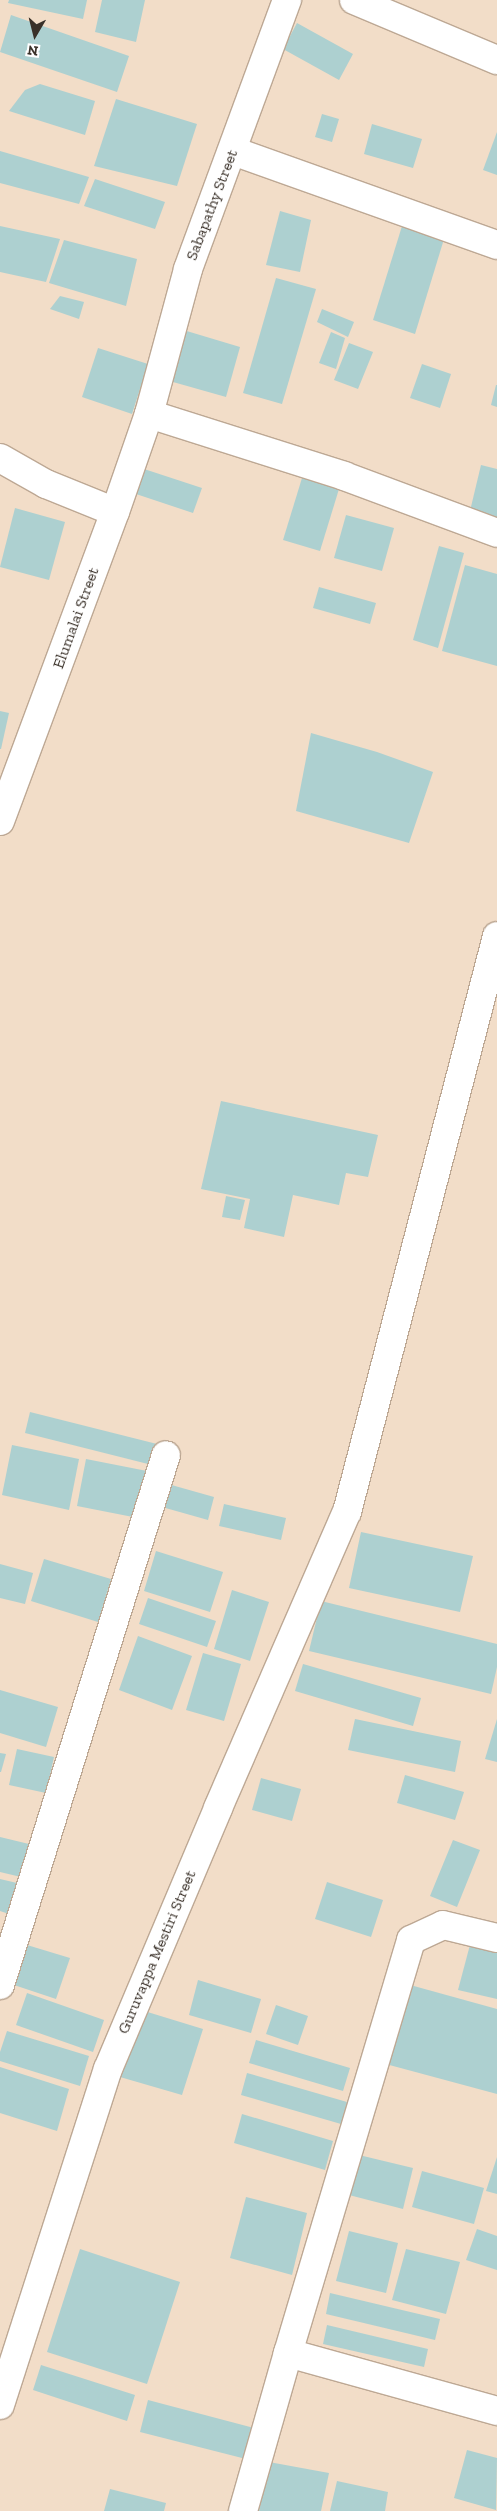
<!DOCTYPE html>
<style>
body{margin:0}
#map{position:relative;width:497px;height:2511px;overflow:hidden;background:#f2ddc8;font-family:"Zilla Slab",serif}
div>[style]{position:absolute}
.building>*{inset:0;background:#add0d0}
.roads{filter:drop-shadow(1px 0 #bda894) drop-shadow(-1px 0 #bda894) drop-shadow(0 1px #bda894) drop-shadow(0 -1px #bda894)}
.minor>*{height:28px;margin:-14px;padding:0 14px;transform-origin:14px;border-radius:14px;background:#fff}
span{translate:-50% -50%;white-space:nowrap;text-align:center;line-height:1.15;-webkit-text-stroke:4px #fff;paint-order:stroke}
.street-label{font-size:16px;color:#3a3129}
.north{position:absolute;left:10px;top:10px;width:50px;height:50px;-webkit-text-stroke:4px #fff;paint-order:stroke;rotate:188deg;font-size:14px;font-weight:700;line-height:20px;text-align:center;color:#3a3129}
.north::after{content:'';display:block;margin:auto;width:18px;height:22px;background:#3a3129;clip-path:polygon(50% 0,100% 100%,50% 72%,0 100%)}
</style>
<div id="map">
<div class="building">
<i style="clip-path:polygon(9px 0,87px 0,83px 19px,8px 3px)"></i>
<i style="clip-path:polygon(102px 0,145px 0,136px 42px,95px 32px)"></i>
<i style="clip-path:polygon(11px 15px,129px 56px,117px 92px,0 52px)"></i>
<i style="clip-path:polygon(297px 23px,353px 54px,339px 80px,283px 49px)"></i>
<i style="clip-path:polygon(40px 84px,95px 101px,85px 135px,9px 111px,25px 90px)"></i>
<i style="clip-path:polygon(116px 99px,197px 124px,177px 186px,94px 166px)"></i>
<i style="clip-path:polygon(322px 114px,339px 119px,332px 142px,315px 137px)"></i>
<i style="clip-path:polygon(372px 124px,422px 139px,413px 168px,364px 154px)"></i>
<i style="clip-path:polygon(497px 132px,497px 175px,483px 170px)"></i>
<i style="clip-path:polygon(0 151px,89px 177px,79px 204px,0 183px)"></i>
<i style="clip-path:polygon(95px 179px,165px 202px,155px 229px,84px 206px)"></i>
<i style="clip-path:polygon(280px 211px,311px 220px,300px 272px,266px 265px)"></i>
<i style="clip-path:polygon(0 226px,60px 239px,46px 282px,0 272px)"></i>
<i style="clip-path:polygon(402px 226px,444px 239px,415px 334px,373px 320px)"></i>
<i style="clip-path:polygon(64px 240px,137px 259px,126px 306px,49px 283px)"></i>
<i style="clip-path:polygon(276px 278px,316px 289px,282px 404px,243px 393px)"></i>
<i style="clip-path:polygon(60px 296px,84px 302px,79px 319px,50px 309px)"></i>
<i style="clip-path:polygon(322px 309px,354px 322px,348px 337px,317px 322px)"></i>
<i style="clip-path:polygon(180px 329px,240px 347px,226px 397px,166px 380px)"></i>
<i style="clip-path:polygon(331px 332px,345px 338px,336px 369px,319px 363px)"></i>
<i style="clip-path:polygon(349px 343px,373px 352px,358px 389px,334px 380px)"></i>
<i style="clip-path:polygon(98px 348px,148px 364px,132px 414px,82px 397px)"></i>
<i style="clip-path:polygon(422px 364px,451px 374px,440px 408px,410px 398px)"></i>
<i style="clip-path:polygon(496px 385px,497px 385px,497px 407px,491px 405px)"></i>
<i style="clip-path:polygon(481px 465px,497px 469px,497px 518px,470px 511px)"></i>
<i style="clip-path:polygon(138px 467px,202px 488px,193px 513px,130px 492px)"></i>
<i style="clip-path:polygon(302px 478px,339px 489px,320px 551px,283px 540px)"></i>
<i style="clip-path:polygon(15px 508px,65px 522px,49px 580px,0 567px)"></i>
<i style="clip-path:polygon(346px 515px,394px 528px,382px 571px,334px 558px)"></i>
<i style="clip-path:polygon(439px 546px,464px 553px,438px 648px,413px 640px)"></i>
<i style="clip-path:polygon(465px 565px,497px 574px,497px 666px,442px 651px)"></i>
<i style="clip-path:polygon(319px 587px,376px 603px,370px 624px,313px 608px)"></i>
<i style="clip-path:polygon(0 711px,9px 713px,1px 749px,0 749px)"></i>
<i style="clip-path:polygon(311px 733px,377px 752px,433px 772px,409px 843px,296px 811px)"></i>
<i style="clip-path:polygon(221px 1101px,378px 1135px,368px 1177px,346px 1173px,339px 1205px,293px 1195px,284px 1237px,244px 1228px,250px 1199px,201px 1189px)"></i>
<i style="clip-path:polygon(226px 1196px,245px 1200px,240px 1220px,222px 1217px)"></i>
<i style="clip-path:polygon(30px 1412px,161px 1445px,156px 1466px,25px 1433px)"></i>
<i style="clip-path:polygon(12px 1445px,79px 1459px,69px 1510px,2px 1495px)"></i>
<i style="clip-path:polygon(86px 1459px,147px 1471px,138px 1518px,77px 1506px)"></i>
<i style="clip-path:polygon(168px 1484px,214px 1497px,208px 1520px,162px 1507px)"></i>
<i style="clip-path:polygon(224px 1504px,286px 1518px,281px 1540px,219px 1526px)"></i>
<i style="clip-path:polygon(361px 1532px,473px 1556px,460px 1612px,349px 1588px)"></i>
<i style="clip-path:polygon(156px 1551px,223px 1572px,210px 1612px,144px 1591px)"></i>
<i style="clip-path:polygon(44px 1559px,111px 1579px,98px 1622px,31px 1601px)"></i>
<i style="clip-path:polygon(0 1564px,33px 1573px,25px 1604px,0 1598px)"></i>
<i style="clip-path:polygon(232px 1590px,269px 1602px,250px 1661px,214px 1649px)"></i>
<i style="clip-path:polygon(148px 1598px,216px 1621px,207px 1647px,139px 1624px)"></i>
<i style="clip-path:polygon(321px 1601px,497px 1644px,497px 1667px,491px 1694px,309px 1651px)"></i>
<i style="clip-path:polygon(138px 1636px,192px 1656px,172px 1710px,119px 1690px)"></i>
<i style="clip-path:polygon(203px 1653px,241px 1664px,224px 1721px,186px 1710px)"></i>
<i style="clip-path:polygon(303px 1664px,421px 1698px,413px 1726px,295px 1691px)"></i>
<i style="clip-path:polygon(0 1690px,58px 1707px,46px 1747px,0 1733px)"></i>
<i style="clip-path:polygon(355px 1719px,461px 1741px,455px 1772px,348px 1750px)"></i>
<i style="clip-path:polygon(497px 1719px,497px 1762px,485px 1759px)"></i>
<i style="clip-path:polygon(17px 1749px,54px 1757px,46px 1793px,9px 1785px)"></i>
<i style="clip-path:polygon(0 1753px,6px 1754px,1px 1772px,0 1772px)"></i>
<i style="clip-path:polygon(405px 1775px,464px 1792px,455px 1820px,397px 1803px)"></i>
<i style="clip-path:polygon(261px 1778px,301px 1789px,292px 1821px,252px 1810px)"></i>
<i style="clip-path:polygon(0 1837px,29px 1844px,21px 1877px,0 1872px)"></i>
<i style="clip-path:polygon(453px 1840px,480px 1850px,457px 1907px,430px 1896px)"></i>
<i style="clip-path:polygon(0 1879px,17px 1883px,9px 1914px,0 1911px)"></i>
<i style="clip-path:polygon(327px 1882px,383px 1900px,371px 1937px,315px 1919px)"></i>
<i style="clip-path:polygon(471px 1941px,497px 1948px,497px 1999px,458px 1990px)"></i>
<i style="clip-path:polygon(27px 1945px,70px 1958px,56px 1999px,14px 1985px)"></i>
<i style="clip-path:polygon(198px 1980px,261px 1999px,251px 2033px,189px 2015px)"></i>
<i style="clip-path:polygon(403px 1983px,497px 2009px,497px 2094px,382px 2063px)"></i>
<i style="clip-path:polygon(27px 1993px,104px 2020px,93px 2052px,16px 2025px)"></i>
<i style="clip-path:polygon(276px 2005px,308px 2016px,298px 2045px,266px 2034px)"></i>
<i style="clip-path:polygon(141px 2010px,203px 2029px,182px 2095px,120px 2077px)"></i>
<i style="clip-path:polygon(7px 2031px,89px 2056px,80px 2086px,0 2061px,0 2052px)"></i>
<i style="clip-path:polygon(256px 2040px,350px 2068px,343px 2091px,249px 2063px)"></i>
<i style="clip-path:polygon(0 2067px,69px 2089px,57px 2131px,0 2113px)"></i>
<i style="clip-path:polygon(247px 2073px,347px 2102px,341px 2124px,241px 2095px)"></i>
<i style="clip-path:polygon(242px 2114px,333px 2141px,325px 2170px,234px 2143px)"></i>
<i style="clip-path:polygon(359px 2155px,413px 2168px,403px 2209px,349px 2195px)"></i>
<i style="clip-path:polygon(497px 2157px,497px 2194px,486px 2191px)"></i>
<i style="clip-path:polygon(422px 2171px,484px 2188px,474px 2224px,412px 2207px)"></i>
<i style="clip-path:polygon(246px 2197px,307px 2213px,292px 2275px,230px 2258px)"></i>
<i style="clip-path:polygon(477px 2229px,497px 2236px,497px 2270px,466px 2260px)"></i>
<i style="clip-path:polygon(349px 2231px,398px 2243px,386px 2293px,336px 2281px)"></i>
<i style="clip-path:polygon(80px 2249px,180px 2282px,147px 2384px,47px 2352px)"></i>
<i style="clip-path:polygon(406px 2249px,460px 2262px,446px 2314px,392px 2300px)"></i>
<i style="clip-path:polygon(330px 2293px,440px 2319px,435px 2340px,326px 2314px)"></i>
<i style="clip-path:polygon(327px 2325px,428px 2349px,424px 2367px,323px 2344px)"></i>
<i style="clip-path:polygon(41px 2365px,135px 2395px,127px 2421px,33px 2390px)"></i>
<i style="clip-path:polygon(148px 2400px,254px 2428px,246px 2459px,140px 2432px)"></i>
<i style="clip-path:polygon(467px 2450px,497px 2458px,496px 2510px,454px 2498px)"></i>
<i style="clip-path:polygon(269px 2462px,329px 2473px,321px 2511px,259px 2511px)"></i>
<i style="clip-path:polygon(337px 2481px,388px 2492px,385px 2511px,330px 2511px)"></i>
<i style="clip-path:polygon(110px 2489px,166px 2503px,164px 2511px,104px 2511px)"></i>
</div>
<div class="roads">
<div class="minor">
<i style="left:354px;top:0;width:155px;rotate:22.8deg"></i>
<i style="left:233px;top:151px;width:280px;rotate:19.6deg"></i>
<i style="left:149px;top:414px;width:205px;rotate:17.6deg"></i>
<i style="left:344px;top:476px;width:163px;rotate:20.4deg"></i>
<i style="left:0;top:458px;width:53px;rotate:29.5deg"></i>
<i style="left:46px;top:484px;width:74px;rotate:22.1deg"></i>
<i style="left:0;top:821px;width:330px;rotate:-69.6deg"></i>
<i style="left:115px;top:512px;width:104px;rotate:-70.9deg"></i>
<i style="left:149px;top:414px;width:150px;rotate:-74.9deg"></i>
<i style="left:188px;top:269px;width:287px;rotate:-69.8deg"></i>
<i style="left:0;top:1985px;width:555px;rotate:-72.61deg"></i>
<i style="left:288px;top:2353px;width:217px;rotate:15.5deg"></i>
<i style="left:0;top:2405px;width:353px;rotate:-72.2deg"></i>
<i style="left:108px;top:2069px;width:283px;rotate:-67.1deg"></i>
<i style="left:218px;top:1808px;width:323px;rotate:-66.5deg"></i>
<i style="left:347px;top:1512px;width:595px;rotate:-75.4deg"></i>
<i style="left:243px;top:2511px;width:164px;rotate:-74.1deg"></i>
<i style="left:288px;top:2353px;width:431px;rotate:-73.4deg"></i>
<i style="left:411px;top:1940px;width:35px;rotate:-25deg"></i>
<i style="left:443px;top:1925px;width:56px;rotate:13.5deg"></i>
</div>
</div>
<div class="street-label">
<span style="left:212px;top:205px;rotate:-69deg">Sabapathy Street</span>
<span style="left:76px;top:618px;rotate:-70deg">Elumalai Street</span>
<span style="left:157px;top:1952px;rotate:-67deg">Guruvappa Mestiri Street</span>
</div>
<div class="north">N</div>
</div>
